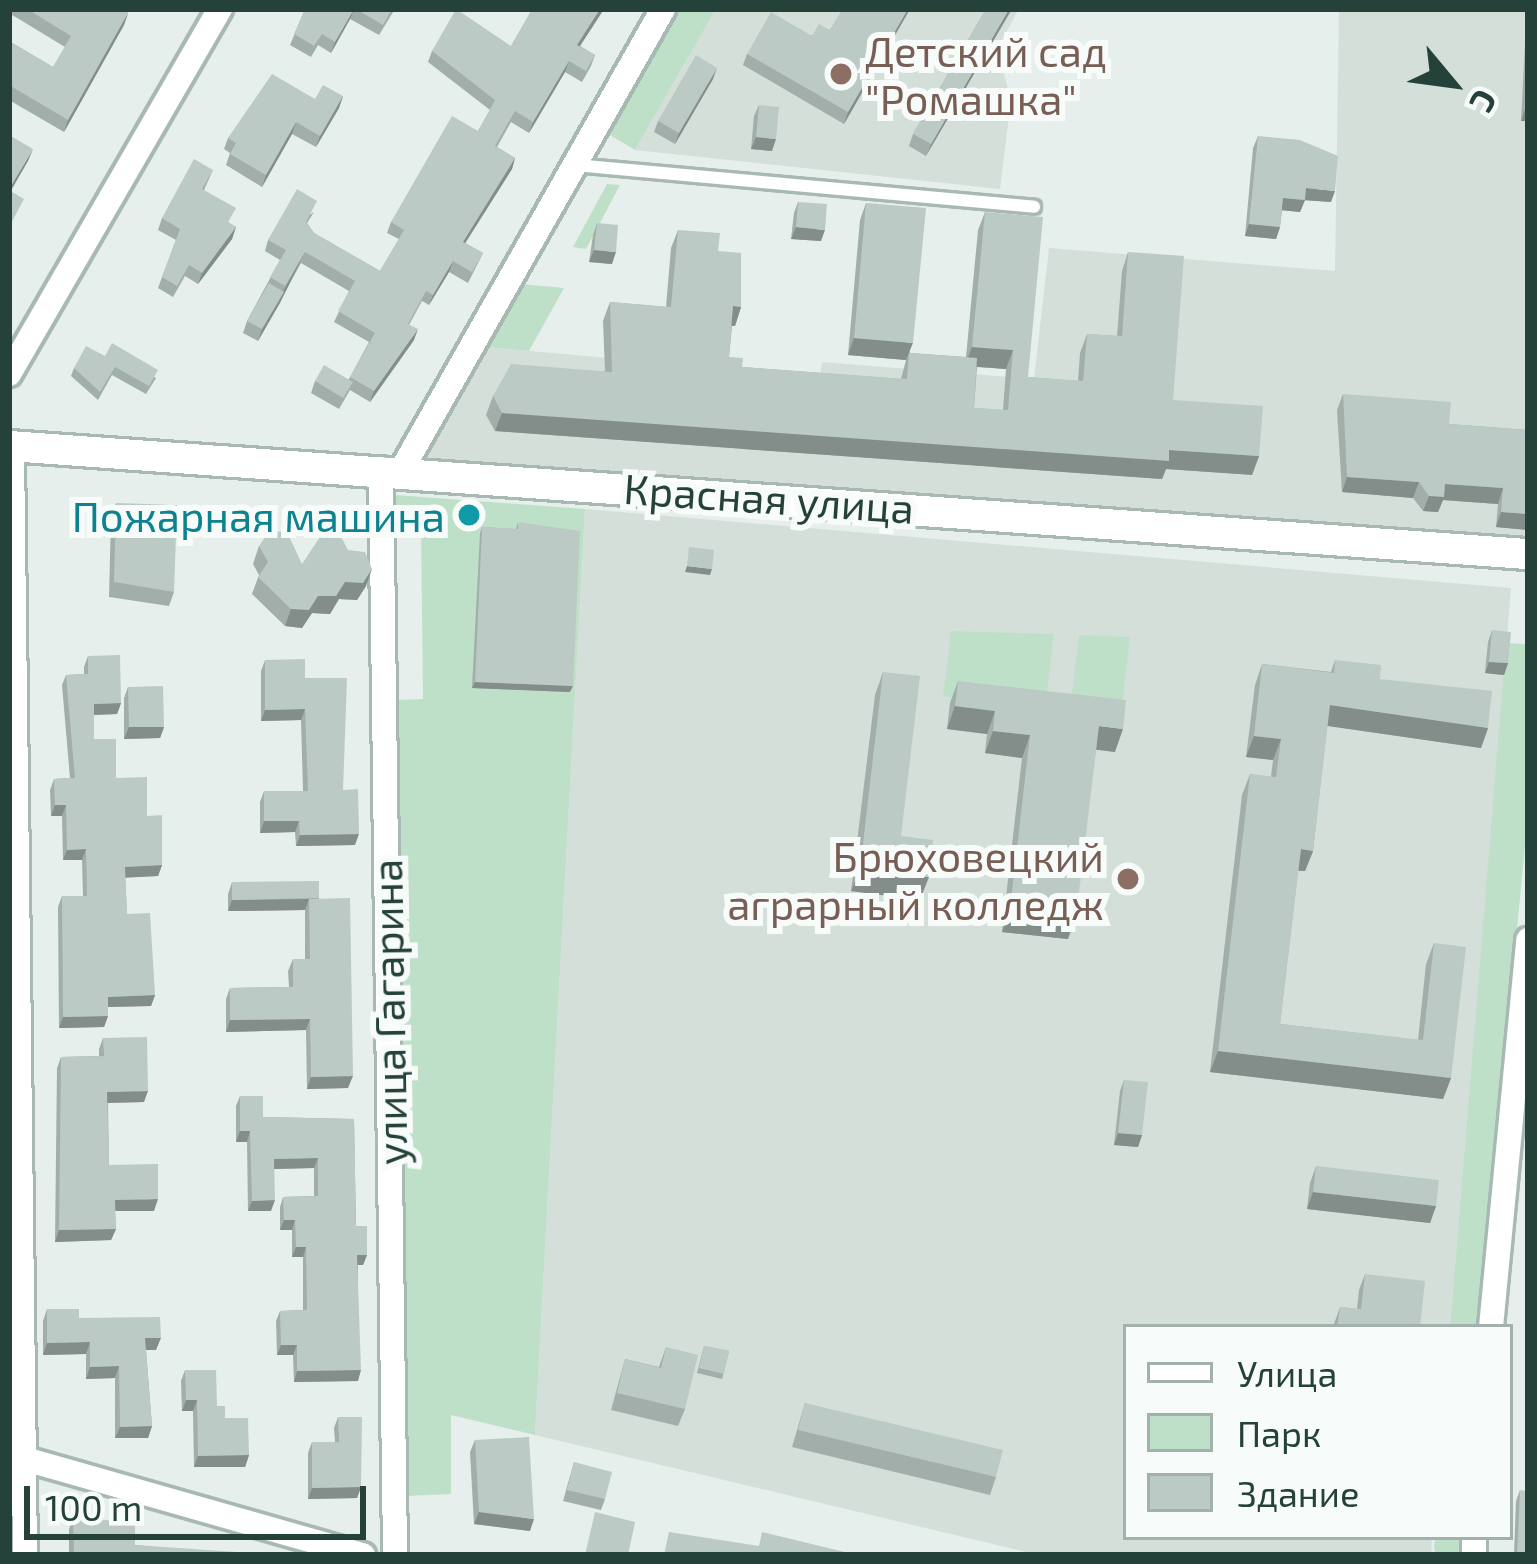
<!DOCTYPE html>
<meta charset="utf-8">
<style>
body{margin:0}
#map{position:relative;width:1537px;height:1564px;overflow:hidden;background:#e6efeb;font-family:"Exo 2",sans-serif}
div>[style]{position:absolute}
.built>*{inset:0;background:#d4dfda}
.green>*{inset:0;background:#bfe0c8}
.round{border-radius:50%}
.roads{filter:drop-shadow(3px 0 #a8b8b2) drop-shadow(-3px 0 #a8b8b2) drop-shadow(0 3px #a8b8b2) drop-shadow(0 -3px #a8b8b2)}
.service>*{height:12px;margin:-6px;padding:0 6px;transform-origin:6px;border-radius:6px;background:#fff}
.minor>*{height:24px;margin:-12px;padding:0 12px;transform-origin:12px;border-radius:12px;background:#fff}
.tertiary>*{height:30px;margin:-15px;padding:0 15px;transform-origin:15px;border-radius:15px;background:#fff}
.wall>*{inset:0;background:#a1aea9}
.shaded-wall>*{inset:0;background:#838d89}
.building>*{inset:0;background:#bbcac4}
.dots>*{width:33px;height:33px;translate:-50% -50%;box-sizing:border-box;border:6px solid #f7fbf9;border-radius:50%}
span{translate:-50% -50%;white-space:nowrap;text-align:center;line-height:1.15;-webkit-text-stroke:12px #f7fbf9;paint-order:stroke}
.education-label{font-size:42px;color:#785e54}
.left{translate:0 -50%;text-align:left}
.right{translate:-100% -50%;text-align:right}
.street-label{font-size:42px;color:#24423a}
.culture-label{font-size:42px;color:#0d838f}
.frame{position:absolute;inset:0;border:12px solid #24423a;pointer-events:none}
.legend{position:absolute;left:1123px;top:1324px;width:390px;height:216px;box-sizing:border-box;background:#f7fbf9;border:3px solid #a3b1ad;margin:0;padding:15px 21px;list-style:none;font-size:36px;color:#24423a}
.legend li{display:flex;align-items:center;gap:24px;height:60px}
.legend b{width:60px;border:3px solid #a3b1ad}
.north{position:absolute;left:1393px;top:24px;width:120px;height:120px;-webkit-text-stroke:9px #f7fbf9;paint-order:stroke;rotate:119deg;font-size:33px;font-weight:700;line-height:48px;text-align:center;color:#24423a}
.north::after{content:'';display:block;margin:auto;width:42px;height:54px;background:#24423a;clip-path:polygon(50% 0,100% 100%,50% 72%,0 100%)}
.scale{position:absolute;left:24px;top:1486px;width:342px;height:54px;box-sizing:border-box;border:6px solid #24423a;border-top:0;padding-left:15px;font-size:36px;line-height:42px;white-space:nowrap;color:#24423a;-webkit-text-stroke:9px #f7fbf9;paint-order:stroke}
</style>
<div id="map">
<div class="built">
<i style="clip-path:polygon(716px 9px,1019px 9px,997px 49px,1011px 100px,1000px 189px,635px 150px)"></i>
<i style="clip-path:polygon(1339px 9px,1528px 9px,1528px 544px,418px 467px,485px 347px,820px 377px,822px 362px,1034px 379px,1049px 248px,1335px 271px)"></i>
<i style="clip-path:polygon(585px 509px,1511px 588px,1450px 1327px,1126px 1327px,1126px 1537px,1432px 1537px,1431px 1555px,1039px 1555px,535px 1435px)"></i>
</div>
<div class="green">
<i style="clip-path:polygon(676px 9px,716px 9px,635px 150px,605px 132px)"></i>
<i style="clip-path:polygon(607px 184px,620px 185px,586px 249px,573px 247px)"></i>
<i style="clip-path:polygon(519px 284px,564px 288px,529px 351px,485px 347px)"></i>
<i style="clip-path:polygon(395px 495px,585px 509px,535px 1435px,451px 1415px,451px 1494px,405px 1496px,397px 700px,423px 699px,421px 525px,395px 525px)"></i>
<i style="clip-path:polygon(951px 631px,1054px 634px,1045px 708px,943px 696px)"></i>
<i style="clip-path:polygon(1079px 635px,1130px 637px,1121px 716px,1070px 710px)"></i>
<i style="clip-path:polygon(1506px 643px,1528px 644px,1528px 816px,1478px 1327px,1450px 1327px)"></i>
<i class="round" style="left:1434px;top:1533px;width:26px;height:26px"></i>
</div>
<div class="roads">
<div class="service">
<i style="left:575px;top:165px;width:461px;rotate:5.2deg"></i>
</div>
<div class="minor">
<i style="left:9px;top:374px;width:422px;rotate:-60deg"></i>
<i style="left:12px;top:446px;width:1109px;rotate:89.33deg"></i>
<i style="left:381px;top:469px;width:1086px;rotate:89.26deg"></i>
<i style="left:401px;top:471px;width:531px;rotate:-60.44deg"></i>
<i style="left:1491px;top:1327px;width:389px;rotate:-84.5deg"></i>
<i style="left:11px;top:1455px;width:366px;rotate:15.9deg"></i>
<i style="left:1474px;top:1537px;width:18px;rotate:90deg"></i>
</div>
<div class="tertiary">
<i style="left:9px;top:446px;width:1523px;rotate:4.07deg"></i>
</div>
</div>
<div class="wall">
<i style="clip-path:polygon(9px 9px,122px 9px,128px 13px,124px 25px,64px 132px,9px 100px,9px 41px,53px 67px,65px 47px,9px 13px)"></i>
<i style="clip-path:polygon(305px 9px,395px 9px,379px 35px,350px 19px,331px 53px,318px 45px,311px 57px,290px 45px)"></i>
<i style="clip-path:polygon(526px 9px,604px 9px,580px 46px,595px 55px,591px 66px,582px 82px,565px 72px,529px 133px,511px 122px,497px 147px,515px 158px,512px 169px,465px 243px,483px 253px,468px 283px,449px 272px,429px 305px,422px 301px,409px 325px,414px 340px,370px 402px,350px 390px,339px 409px,311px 393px,315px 381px,349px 379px,369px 342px,334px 322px,349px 291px,301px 263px,258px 341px,243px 333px,247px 321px,280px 260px,265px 251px,268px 240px,314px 212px,307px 223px,314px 233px,380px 271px,399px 239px,387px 233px,391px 222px,478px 131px,490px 110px,428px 62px,432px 51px,511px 46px,531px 12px)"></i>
<i style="clip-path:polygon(843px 9px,910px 9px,844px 124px,743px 65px,747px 54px,830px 30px)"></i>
<i style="clip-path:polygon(986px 9px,926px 156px,909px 146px,913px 134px)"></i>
<i style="clip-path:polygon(1528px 20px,1528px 121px,1521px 121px,1526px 25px)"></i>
<i style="clip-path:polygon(713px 79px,675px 144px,654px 132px,658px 121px)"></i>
<i style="clip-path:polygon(343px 96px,339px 108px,316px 147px,292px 134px,262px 187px,226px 165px,230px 153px,224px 149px,228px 138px,315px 99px)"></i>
<i style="clip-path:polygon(759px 105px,772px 151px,751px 149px,754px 116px)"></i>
<i style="clip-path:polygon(1258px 136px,1331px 202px,1305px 200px,1300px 212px,1282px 210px,1280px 227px,1276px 239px,1245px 236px,1253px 148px)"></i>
<i style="clip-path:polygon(213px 170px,204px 190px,229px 223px,236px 227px,232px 239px,198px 284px,185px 276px,173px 297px,158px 288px,176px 240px,158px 230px,162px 218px)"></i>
<i style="clip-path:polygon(798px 202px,821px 241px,791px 239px,794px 213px)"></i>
<i style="clip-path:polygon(evenodd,866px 203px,910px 353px,966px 357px,978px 230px,985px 212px,1028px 377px,1078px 381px,1080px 353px,1087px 334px,1117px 336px,1122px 271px,1128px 252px,1173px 400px,1259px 456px,1252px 475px,1166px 469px,1162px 479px,495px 431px,486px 415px,493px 396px,605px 371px,603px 321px,610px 302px,666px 307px,671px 248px,678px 230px,718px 251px,741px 307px,735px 326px,732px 326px,729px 357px,742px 367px,901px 379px,906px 360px,848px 355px,860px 220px,866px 203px,977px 367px,1006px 369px,1003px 410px,974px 408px,977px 367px)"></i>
<i style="clip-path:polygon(597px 223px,612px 264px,589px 262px,593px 235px)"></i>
<i style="clip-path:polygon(105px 356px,156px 378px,146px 394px,112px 375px,98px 400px,71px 376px,74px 368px)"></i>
<i style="clip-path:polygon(1343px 394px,1449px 424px,1528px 430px,1528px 530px,1496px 527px,1498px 504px,1443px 500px,1438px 512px,1423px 511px,1413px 498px,1342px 492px,1337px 410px)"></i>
<i style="clip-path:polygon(116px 503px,174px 592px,169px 606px,109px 597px,111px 518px)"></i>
<i style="clip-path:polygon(518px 522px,570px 692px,472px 688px,480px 533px,482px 527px,516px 529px)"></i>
<i style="clip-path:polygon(259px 546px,302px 564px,366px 586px,357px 600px,339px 599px,330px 614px,312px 613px,302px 628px,285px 626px,252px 594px,259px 575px,253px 564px)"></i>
<i style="clip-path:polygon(1492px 630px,1508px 663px,1504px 675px,1485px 673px,1488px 642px)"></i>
<i style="clip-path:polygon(88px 656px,121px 703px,117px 714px,94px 715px,94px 739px,116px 778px,147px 816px,162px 865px,158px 876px,125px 877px,127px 914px,155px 995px,151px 1006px,108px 1007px,108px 1016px,104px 1027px,59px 1028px,58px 907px,62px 896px,83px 896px,82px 860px,63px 860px,62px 816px,51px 816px,50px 790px,54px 779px,70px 778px,62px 685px,66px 675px,84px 674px,84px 667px)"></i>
<i style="clip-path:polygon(265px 660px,305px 678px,343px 790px,355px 845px,296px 846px,295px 832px,260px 833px,260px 802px,264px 791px,303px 791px,301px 720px,261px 721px,261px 671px)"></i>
<i style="clip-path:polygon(1335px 660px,1488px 728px,1481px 748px,1327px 726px,1313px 851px,1305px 871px,1298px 871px,1280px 1024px,1418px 1040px,1426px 964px,1434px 943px,1451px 1078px,1443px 1099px,1210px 1072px,1242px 795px,1250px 774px,1271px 777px,1273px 760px,1246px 757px,1255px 685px,1262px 664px,1331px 672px)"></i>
<i style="clip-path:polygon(883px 672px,901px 836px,920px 900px,851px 891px,875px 695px)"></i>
<i style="clip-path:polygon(958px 681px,1115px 752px,1096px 749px,1068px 939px,1002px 932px,1022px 758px,985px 753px,987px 734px,947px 729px,950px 703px)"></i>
<i style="clip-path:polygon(128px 687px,164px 727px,160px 738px,124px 739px,124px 698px)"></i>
<i style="clip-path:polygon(232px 882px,319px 898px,348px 1088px,307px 1089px,306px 1030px,226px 1032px,226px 999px,230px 988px,289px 987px,288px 971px,293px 959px,305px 959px,305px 910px,228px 911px,228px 894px)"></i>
<i style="clip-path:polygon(103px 1038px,144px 1102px,108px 1103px,109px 1165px,154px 1211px,115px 1211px,116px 1229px,111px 1240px,55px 1242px,57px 1068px,61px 1057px,99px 1056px,99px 1049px)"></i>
<i style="clip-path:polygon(1124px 1080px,1142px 1135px,1138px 1147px,1114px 1145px,1120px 1091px)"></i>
<i style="clip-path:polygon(240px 1096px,263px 1117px,354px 1119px,356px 1226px,367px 1255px,363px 1265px,358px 1265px,358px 1381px,294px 1382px,293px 1355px,277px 1355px,276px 1321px,280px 1311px,303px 1310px,303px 1257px,292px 1257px,292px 1230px,280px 1230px,280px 1207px,283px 1197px,314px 1196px,314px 1168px,274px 1169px,271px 1211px,248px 1211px,247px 1142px,236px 1142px,236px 1106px)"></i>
<i style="clip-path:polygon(1316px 1166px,1436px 1206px,1430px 1223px,1307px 1209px,1310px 1183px)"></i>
<i style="clip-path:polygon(1365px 1274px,1420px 1327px,1333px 1327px,1340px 1307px,1357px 1309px,1359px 1290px)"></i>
<i style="clip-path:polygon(47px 1309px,79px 1318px,156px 1350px,146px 1350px,152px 1426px,148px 1438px,115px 1438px,115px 1378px,86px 1379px,86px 1354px,43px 1355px,43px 1321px)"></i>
<i style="clip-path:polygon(704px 1346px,729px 1351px,722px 1379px,697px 1373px)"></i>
<i style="clip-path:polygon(666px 1347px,685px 1409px,678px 1426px,611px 1410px,625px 1359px,659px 1367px)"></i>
<i style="clip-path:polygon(185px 1370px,217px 1406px,249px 1455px,245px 1467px,194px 1467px,193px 1411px,182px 1411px,181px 1381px)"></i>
<i style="clip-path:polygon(805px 1403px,996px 1477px,990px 1495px,792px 1447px)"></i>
<i style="clip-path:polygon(338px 1417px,361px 1487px,357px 1498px,308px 1499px,308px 1453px,312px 1442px,335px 1442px,334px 1428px)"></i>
<i style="clip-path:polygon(475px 1440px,530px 1531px,474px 1524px,470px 1452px)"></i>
<i style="clip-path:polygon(574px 1462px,605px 1499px,601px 1510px,563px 1501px)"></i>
<i style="clip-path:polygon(1520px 1490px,1528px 1555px,1514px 1555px,1516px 1501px)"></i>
<i style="clip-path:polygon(73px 1518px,135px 1545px,237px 1555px,69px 1555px,69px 1529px)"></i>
</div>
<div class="shaded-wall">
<i style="clip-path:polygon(354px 9px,350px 19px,331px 53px,335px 42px)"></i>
<i style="clip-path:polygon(600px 9px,604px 9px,574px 55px,577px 45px)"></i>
<i style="clip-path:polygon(908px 9px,910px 9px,844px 124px,848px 112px)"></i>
<i style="clip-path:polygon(1009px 9px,1012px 9px,926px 156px,931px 144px)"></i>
<i style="clip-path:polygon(128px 13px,124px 25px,64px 132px,68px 120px)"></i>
<i style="clip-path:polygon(569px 61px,565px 72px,529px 133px,533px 122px)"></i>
<i style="clip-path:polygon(717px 68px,713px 79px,675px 144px,679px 133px)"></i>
<i style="clip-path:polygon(343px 96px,339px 108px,316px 147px,320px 136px)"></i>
<i style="clip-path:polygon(1527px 103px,1528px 121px,1521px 121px)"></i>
<i style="clip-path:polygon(296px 122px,292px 134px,262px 187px,266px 175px)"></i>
<i style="clip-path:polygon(756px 137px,776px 139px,772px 151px,751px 149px)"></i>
<i style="clip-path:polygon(33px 149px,28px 161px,9px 194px,9px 189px)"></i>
<i style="clip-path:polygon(515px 158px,512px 169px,459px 253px,463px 242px)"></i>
<i style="clip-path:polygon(1306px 188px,1335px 191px,1331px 202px,1302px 200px)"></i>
<i style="clip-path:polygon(1283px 198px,1305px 200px,1300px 212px,1279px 210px)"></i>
<i style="clip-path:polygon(1249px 224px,1280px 227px,1276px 239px,1245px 236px)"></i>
<i style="clip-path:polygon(236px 227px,232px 239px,198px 284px,202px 273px)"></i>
<i style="clip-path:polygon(796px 227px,825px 230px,821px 241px,791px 239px)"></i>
<i style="clip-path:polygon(594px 250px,616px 252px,612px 264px,589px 262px)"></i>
<i style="clip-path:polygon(305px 252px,280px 303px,258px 341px,262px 329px)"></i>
<i style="clip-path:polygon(453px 261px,449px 272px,429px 305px,433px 295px)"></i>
<i style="clip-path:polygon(733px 306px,741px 307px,735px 326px,726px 325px)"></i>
<i style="clip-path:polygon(418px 329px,414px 340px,370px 402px,374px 391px)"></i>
<i style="clip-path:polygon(854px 338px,913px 343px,906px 360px,848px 355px)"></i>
<i style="clip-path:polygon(972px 347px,1013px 350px,1006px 369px,965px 366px)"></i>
<i style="clip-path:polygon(502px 413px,1169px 450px,1259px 456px,1252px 475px,1166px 469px,1162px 479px,495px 431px)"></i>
<i style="clip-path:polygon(1347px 477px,1419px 482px,1413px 498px,1342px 492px)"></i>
<i style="clip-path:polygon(1445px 484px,1503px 488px,1498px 504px,1443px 500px,1438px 512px,1423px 511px,1429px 496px)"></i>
<i style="clip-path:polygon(1501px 512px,1528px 514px,1528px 530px,1496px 527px)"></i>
<i style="clip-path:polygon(687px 566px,712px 569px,710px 575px,685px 572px)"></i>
<i style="clip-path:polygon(372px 569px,366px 586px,357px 600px,339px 599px,330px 614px,312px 613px,302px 628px,285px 626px,291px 609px)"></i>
<i style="clip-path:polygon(1489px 662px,1508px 663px,1504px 675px,1485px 673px)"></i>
<i style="clip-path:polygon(475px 682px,573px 686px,570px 692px,472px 688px)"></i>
<i style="clip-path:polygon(121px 703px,117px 714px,90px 715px,94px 704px)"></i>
<i style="clip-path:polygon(1330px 705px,1488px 728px,1481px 748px,1322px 725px)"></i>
<i style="clip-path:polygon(955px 706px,995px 711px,987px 734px,947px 729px)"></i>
<i style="clip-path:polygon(305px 709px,301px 720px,261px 721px,265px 710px)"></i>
<i style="clip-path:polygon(1099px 726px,1123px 729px,1115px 752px,1090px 749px)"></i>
<i style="clip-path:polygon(129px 727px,164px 727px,160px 738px,124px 739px)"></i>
<i style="clip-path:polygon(993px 731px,1030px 735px,1022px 758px,985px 753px)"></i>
<i style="clip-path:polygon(1254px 736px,1281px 739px,1273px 760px,1246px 757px)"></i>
<i style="clip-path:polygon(55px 805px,66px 805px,62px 816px,51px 816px)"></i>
<i style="clip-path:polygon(264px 821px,299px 821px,295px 832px,260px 833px)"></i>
<i style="clip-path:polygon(359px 834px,355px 845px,296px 846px,300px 835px)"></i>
<i style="clip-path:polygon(86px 849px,82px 860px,63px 860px,67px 850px)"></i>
<i style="clip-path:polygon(1301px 849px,1313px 851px,1305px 871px,1293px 870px)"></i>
<i style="clip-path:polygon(162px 865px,158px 876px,121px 878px,125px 867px)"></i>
<i style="clip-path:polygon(860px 869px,929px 877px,920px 900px,851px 891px)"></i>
<i style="clip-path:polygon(309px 899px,305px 910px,228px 911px,232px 900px)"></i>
<i style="clip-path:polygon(1010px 909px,1076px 917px,1068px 939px,1002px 932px)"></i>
<i style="clip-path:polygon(155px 995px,151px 1006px,104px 1007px,108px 997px)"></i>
<i style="clip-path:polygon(108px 1016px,104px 1027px,59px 1028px,63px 1017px)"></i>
<i style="clip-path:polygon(310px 1019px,306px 1030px,226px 1032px,230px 1020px)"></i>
<i style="clip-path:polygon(1218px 1051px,1451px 1078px,1443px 1099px,1210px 1072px)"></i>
<i style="clip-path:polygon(353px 1076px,348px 1088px,307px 1089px,311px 1077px)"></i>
<i style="clip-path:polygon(148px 1091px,144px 1102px,103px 1103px,107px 1092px)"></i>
<i style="clip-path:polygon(240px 1131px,250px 1131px,247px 1142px,236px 1142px)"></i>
<i style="clip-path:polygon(1118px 1133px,1142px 1135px,1138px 1147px,1114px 1145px)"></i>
<i style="clip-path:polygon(318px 1158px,314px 1168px,271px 1169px,274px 1159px)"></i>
<i style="clip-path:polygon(1313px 1192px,1436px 1206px,1430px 1223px,1307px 1209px)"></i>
<i style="clip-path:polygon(158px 1199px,154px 1211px,111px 1211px,115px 1200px)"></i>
<i style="clip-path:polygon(275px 1200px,271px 1211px,248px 1211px,252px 1201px)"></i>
<i style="clip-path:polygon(284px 1220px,295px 1220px,292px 1230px,280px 1230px)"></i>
<i style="clip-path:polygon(116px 1229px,111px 1240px,55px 1242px,59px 1230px)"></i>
<i style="clip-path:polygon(296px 1247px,306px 1247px,303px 1257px,292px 1257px)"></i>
<i style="clip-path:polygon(357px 1255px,367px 1255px,363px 1265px,353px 1265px)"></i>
<i style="clip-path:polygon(145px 1338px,161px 1338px,156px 1350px,141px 1350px)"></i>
<i style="clip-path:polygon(90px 1342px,86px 1354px,43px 1355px,47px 1343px)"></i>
<i style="clip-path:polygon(281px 1345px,297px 1345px,293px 1355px,277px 1355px)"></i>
<i style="clip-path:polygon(119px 1366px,115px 1378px,86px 1379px,90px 1367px)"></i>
<i style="clip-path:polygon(361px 1370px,358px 1381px,294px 1382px,297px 1371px)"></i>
<i style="clip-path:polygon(186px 1400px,197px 1400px,193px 1411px,182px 1411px)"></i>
<i style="clip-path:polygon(152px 1426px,148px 1438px,115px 1438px,120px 1427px)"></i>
<i style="clip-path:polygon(249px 1455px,245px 1467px,194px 1467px,198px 1456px)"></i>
<i style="clip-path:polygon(361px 1487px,357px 1498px,308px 1499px,312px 1488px)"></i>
<i style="clip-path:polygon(479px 1512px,534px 1519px,530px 1531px,474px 1524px)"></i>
</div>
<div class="building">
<i style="clip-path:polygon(27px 9px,122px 9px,128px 13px,68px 120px,9px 85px,9px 41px,53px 67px,71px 36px)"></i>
<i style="clip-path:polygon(305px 9px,354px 9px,335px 42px,322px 34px,314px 46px,294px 34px)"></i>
<i style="clip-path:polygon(356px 9px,392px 9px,383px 25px)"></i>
<i style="clip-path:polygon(456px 9px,511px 46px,532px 9px,600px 9px,577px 45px,595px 55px,586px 71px,569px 61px,533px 122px,515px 111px,495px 146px,515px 158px,463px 242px,483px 253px,472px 272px,453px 261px,433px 295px,426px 291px,408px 324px,418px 329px,374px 391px,350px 377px,375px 333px,338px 311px,355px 281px,305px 252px,285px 286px,270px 277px,286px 250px,268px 240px,297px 189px,317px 201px,306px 222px,314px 233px,380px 271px,404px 230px,391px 222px,452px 116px,478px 131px,495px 100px,432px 51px)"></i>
<i style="clip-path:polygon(843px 9px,908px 9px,848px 112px,747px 54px,771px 12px,812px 36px,819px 24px,830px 30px)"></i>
<i style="clip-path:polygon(986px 9px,1009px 9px,931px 144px,913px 134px)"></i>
<i style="clip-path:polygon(696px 55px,717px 68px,679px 133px,658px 121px)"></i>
<i style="clip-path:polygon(272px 74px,315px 99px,323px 85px,343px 96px,320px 136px,296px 122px,266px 175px,230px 154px,236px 143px,228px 138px)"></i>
<i style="clip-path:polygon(759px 105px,779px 107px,776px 139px,756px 137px)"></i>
<i style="clip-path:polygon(9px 135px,33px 149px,9px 189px)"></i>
<i style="clip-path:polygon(1258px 136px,1300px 140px,1338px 156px,1335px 191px,1306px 188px,1305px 200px,1283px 198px,1280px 227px,1249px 224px)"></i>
<i style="clip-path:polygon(194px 159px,213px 170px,202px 189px,236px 208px,228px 222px,236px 227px,202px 273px,189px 265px,177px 286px,162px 277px,180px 229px,162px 218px)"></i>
<i style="clip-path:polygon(9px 190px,24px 199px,9px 227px)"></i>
<i style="clip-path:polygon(798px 202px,827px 204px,825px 230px,796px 227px)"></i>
<i style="clip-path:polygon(866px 203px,926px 208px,913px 343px,854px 338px)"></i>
<i style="clip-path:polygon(985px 212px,1043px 217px,1028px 377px,1083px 381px,1087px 334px,1122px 336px,1128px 252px,1184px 256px,1173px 400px,1263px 406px,1259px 456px,1169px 450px,1169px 461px,502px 413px,493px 396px,511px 364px,612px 372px,610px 302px,671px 307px,678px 230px,720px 233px,718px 251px,741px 253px,741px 307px,733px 306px,729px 357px,743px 358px,742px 367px,907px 379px,909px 353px,977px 358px,974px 408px,1008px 410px,1013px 350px,972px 347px)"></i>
<i style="clip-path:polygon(597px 223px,618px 225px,616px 252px,594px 250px)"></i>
<i style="clip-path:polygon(269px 283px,284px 292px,262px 329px,247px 321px)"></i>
<i style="clip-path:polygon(112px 343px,158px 370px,149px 386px,115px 367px,100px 392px,74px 368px,86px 346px,105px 356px)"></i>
<i style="clip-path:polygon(324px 365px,353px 382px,343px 398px,315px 381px)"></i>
<i style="clip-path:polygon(1343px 394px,1451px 402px,1449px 424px,1528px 430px,1528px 514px,1501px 512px,1503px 488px,1445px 484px,1444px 497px,1429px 496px,1419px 482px,1347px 477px)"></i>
<i style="clip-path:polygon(116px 503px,177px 505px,174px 592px,114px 582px)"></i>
<i style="clip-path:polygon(518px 522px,580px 531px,573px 686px,475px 682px,482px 527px,518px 529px)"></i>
<i style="clip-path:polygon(269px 531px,287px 532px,302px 564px,322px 534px,340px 535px,348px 550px,365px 552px,372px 569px,363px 583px,345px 582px,336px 596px,318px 596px,309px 610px,291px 609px,258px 577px,268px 562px,259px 546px)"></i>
<i style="clip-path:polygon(689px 547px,714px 550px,712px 569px,687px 566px)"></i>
<i style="clip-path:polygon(1492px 630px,1511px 632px,1508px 663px,1489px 662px)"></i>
<i style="clip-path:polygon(120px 655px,121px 703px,94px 704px,94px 739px,116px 739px,116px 778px,147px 777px,147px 816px,162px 815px,162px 865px,125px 867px,127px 914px,150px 913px,155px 995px,108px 997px,108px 1016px,63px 1017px,62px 896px,87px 896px,86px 849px,67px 850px,66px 805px,55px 805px,54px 779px,75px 778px,66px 675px,88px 674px,88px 656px)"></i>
<i style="clip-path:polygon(305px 659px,305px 678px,347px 678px,343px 790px,358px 789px,359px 834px,300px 835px,299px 821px,264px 821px,264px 791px,308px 791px,305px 709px,265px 710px,265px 660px)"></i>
<i style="clip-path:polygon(1335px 660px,1381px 665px,1380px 679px,1492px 691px,1488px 728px,1330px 705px,1313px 851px,1301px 849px,1280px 1024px,1423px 1040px,1434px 943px,1466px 947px,1451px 1078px,1218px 1051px,1250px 774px,1276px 777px,1281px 739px,1254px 736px,1262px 664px,1334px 673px)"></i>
<i style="clip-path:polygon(883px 672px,920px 676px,901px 836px,933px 840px,929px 877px,860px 869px)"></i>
<i style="clip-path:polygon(958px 681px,1126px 700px,1123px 729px,1099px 726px,1076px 917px,1010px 909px,1030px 735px,993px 731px,995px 711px,955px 706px)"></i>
<i style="clip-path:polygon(163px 686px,164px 727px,129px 727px,128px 687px)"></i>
<i style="clip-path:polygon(319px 881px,319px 898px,232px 900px,232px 882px)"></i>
<i style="clip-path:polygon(350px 898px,353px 1076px,311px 1077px,310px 1019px,230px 1020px,230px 988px,293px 987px,293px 959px,310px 959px,309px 899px)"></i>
<i style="clip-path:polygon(147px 1037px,148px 1091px,107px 1092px,109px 1165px,158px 1164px,158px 1199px,115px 1200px,116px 1229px,59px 1230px,61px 1057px,104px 1056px,103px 1038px)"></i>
<i style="clip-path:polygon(1124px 1080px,1148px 1082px,1142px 1135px,1118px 1133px)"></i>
<i style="clip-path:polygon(240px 1096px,263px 1096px,263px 1117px,354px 1119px,356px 1226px,367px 1226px,367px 1255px,357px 1255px,361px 1370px,297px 1371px,297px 1345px,281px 1345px,280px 1311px,307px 1310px,306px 1247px,296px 1247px,295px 1220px,284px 1220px,283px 1197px,318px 1196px,318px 1158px,274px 1159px,275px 1200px,252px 1201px,250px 1131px,240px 1131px)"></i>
<i style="clip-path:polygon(1316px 1166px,1439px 1180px,1436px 1206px,1313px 1192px)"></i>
<i style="clip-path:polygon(1365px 1274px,1425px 1281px,1420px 1327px,1337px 1327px,1340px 1307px,1361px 1309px)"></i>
<i style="clip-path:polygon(47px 1309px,79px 1309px,79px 1318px,160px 1317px,161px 1338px,145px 1338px,152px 1426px,120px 1427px,119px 1366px,90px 1367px,90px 1342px,47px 1343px)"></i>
<i style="clip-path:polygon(704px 1346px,729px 1351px,724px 1374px,699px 1368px)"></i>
<i style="clip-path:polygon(666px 1347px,698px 1355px,685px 1409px,617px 1393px,625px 1359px,661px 1368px)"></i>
<i style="clip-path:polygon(185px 1370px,216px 1370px,217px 1406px,225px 1406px,225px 1418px,248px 1418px,249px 1455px,198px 1456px,197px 1400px,186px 1400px)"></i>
<i style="clip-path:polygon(805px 1403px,1003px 1450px,996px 1477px,798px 1430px)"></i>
<i style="clip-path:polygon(338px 1417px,362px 1417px,361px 1487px,312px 1488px,312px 1442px,339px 1442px)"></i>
<i style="clip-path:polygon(529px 1437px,534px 1519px,479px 1512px,475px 1440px)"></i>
<i style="clip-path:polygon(574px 1462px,612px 1472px,605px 1499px,567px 1490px)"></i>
<i style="clip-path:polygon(1520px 1490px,1528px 1491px,1528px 1555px,1517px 1555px)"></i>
<i style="clip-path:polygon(595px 1512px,635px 1522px,628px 1555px,585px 1555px)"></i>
<i style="clip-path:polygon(73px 1518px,135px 1522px,135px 1545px,237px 1552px,237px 1555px,74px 1555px)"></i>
<i style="clip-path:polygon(669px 1532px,759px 1546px,762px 1532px,849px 1553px,664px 1555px)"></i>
</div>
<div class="dots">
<i style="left:841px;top:74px;background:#8d6e63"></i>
<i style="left:469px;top:515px;background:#0f9aa8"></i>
<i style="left:1128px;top:879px;background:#8d6e63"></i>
</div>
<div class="education-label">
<span class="left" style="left:865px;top:74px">Детский сад<br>"Ромашка"</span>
<span class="right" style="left:1104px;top:879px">Брюховецкий<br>аграрный колледж</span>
</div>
<div class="street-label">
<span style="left:769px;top:497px;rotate:4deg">Красная улица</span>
<span style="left:388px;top:1012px;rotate:-91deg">улица Гагарина</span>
</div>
<div class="culture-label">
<span class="right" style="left:445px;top:515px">Пожарная машина</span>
</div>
<div class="frame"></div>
<ul class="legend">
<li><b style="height:15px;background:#fff"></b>Улица</li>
<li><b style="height:33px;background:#bfe0c8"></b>Парк</li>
<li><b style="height:33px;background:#bbcac4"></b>Здание</li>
</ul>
<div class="north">С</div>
<div class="scale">100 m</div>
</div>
